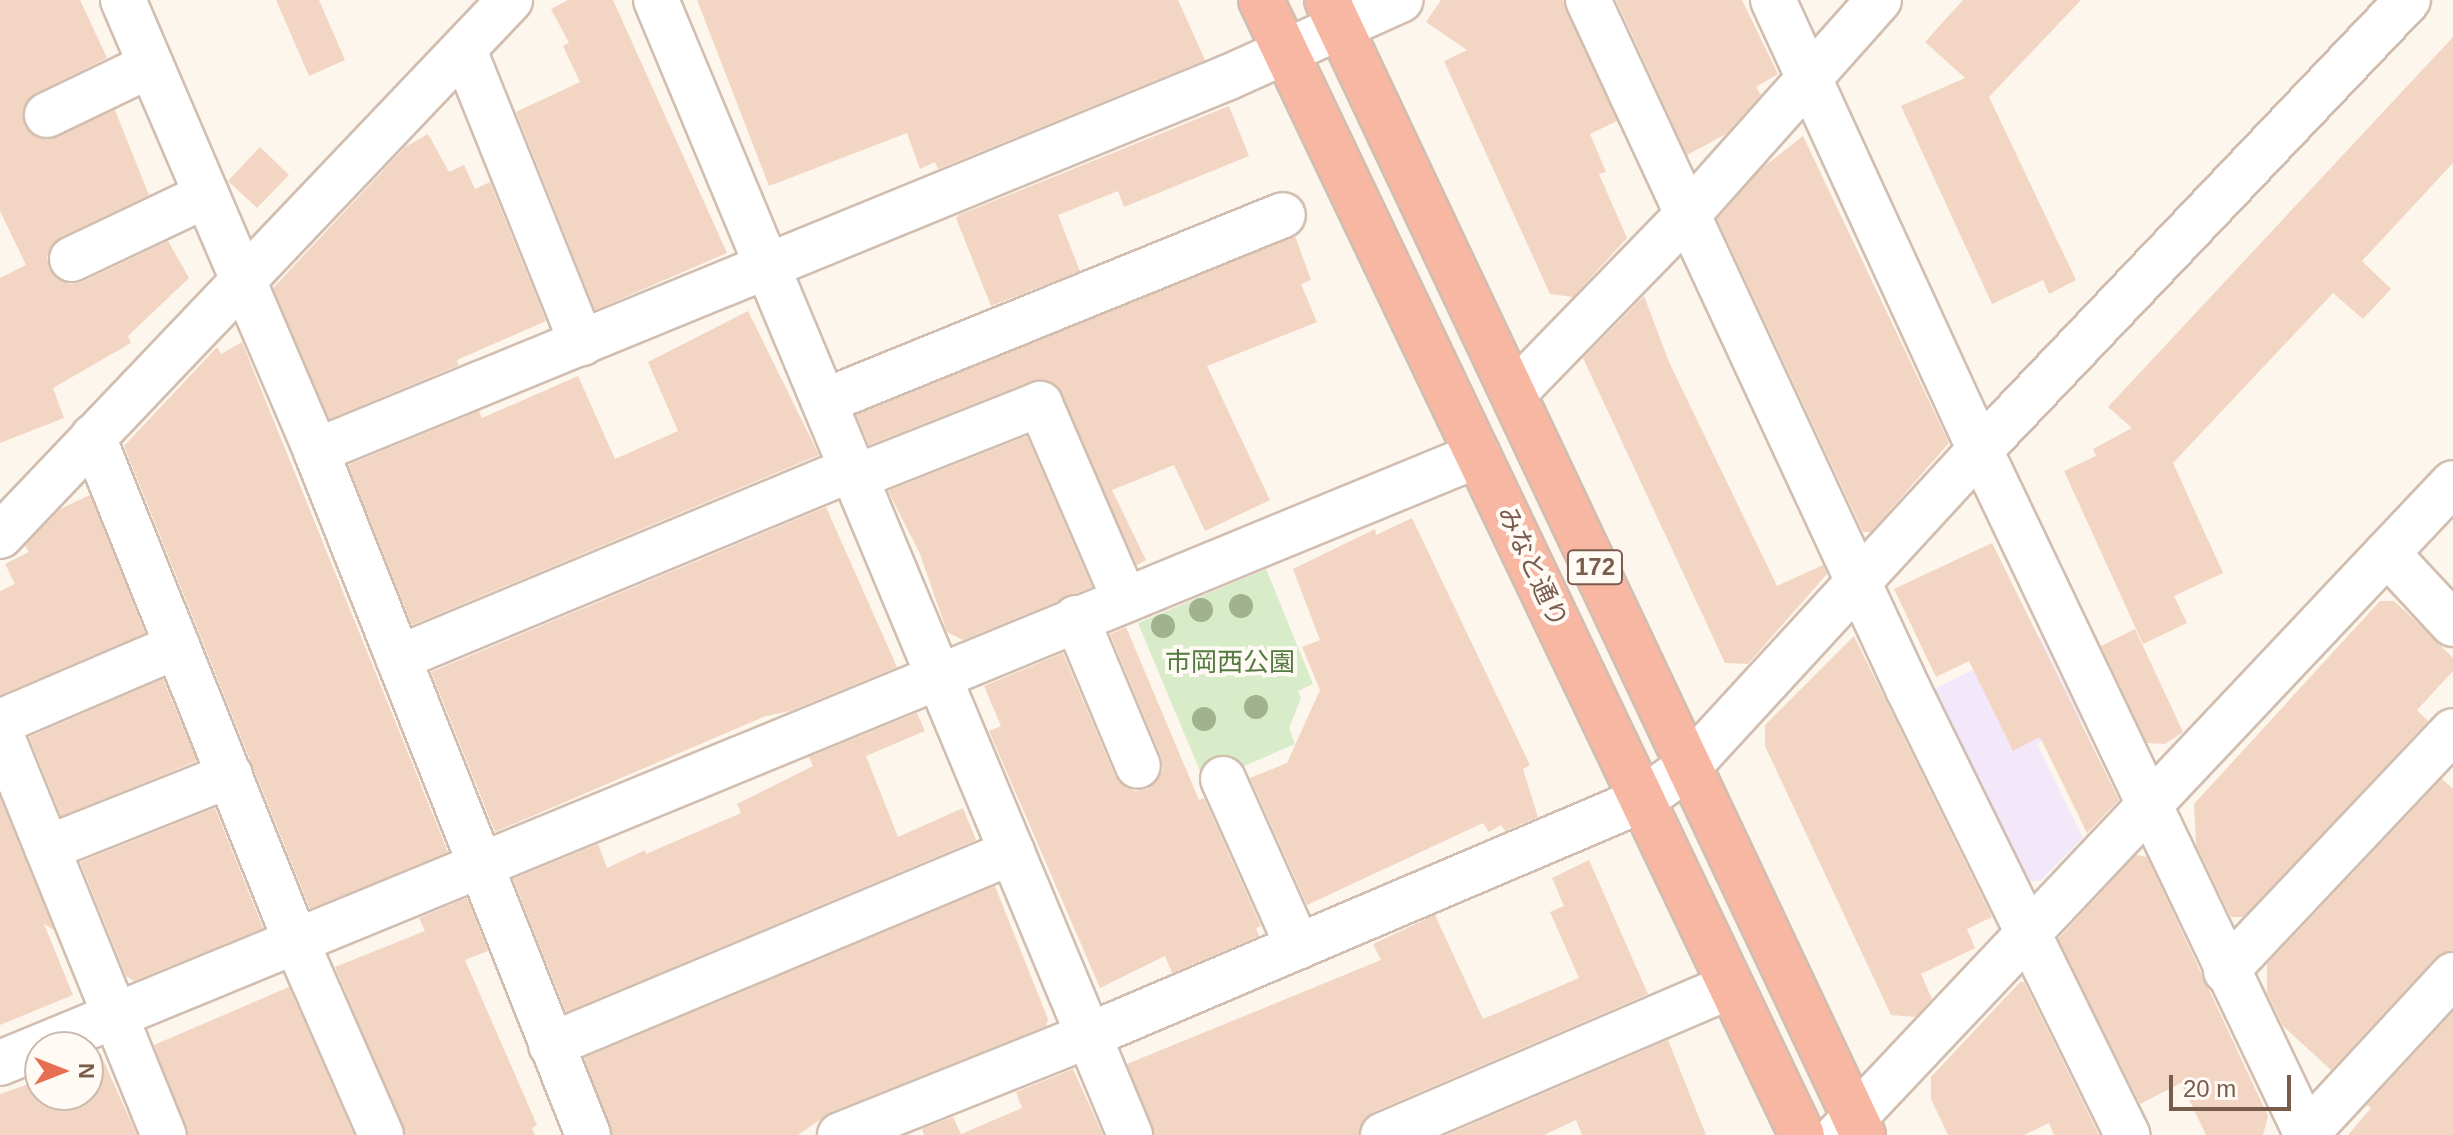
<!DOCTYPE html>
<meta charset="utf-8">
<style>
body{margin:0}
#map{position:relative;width:2453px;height:1135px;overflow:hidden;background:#fdf6ec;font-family:Arial,"Noto Sans JP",sans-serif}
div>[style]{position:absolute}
.education>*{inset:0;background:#f3e8fa}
.green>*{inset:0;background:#d8ecc9}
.building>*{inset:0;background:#f3d5c3}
.roads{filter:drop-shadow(2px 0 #d1beb0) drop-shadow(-2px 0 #d1beb0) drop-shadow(0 2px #d1beb0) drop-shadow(0 -2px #d1beb0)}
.minor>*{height:44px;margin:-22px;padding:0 22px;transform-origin:22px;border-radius:22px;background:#fff}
.highway>*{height:44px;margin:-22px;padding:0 22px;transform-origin:22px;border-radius:22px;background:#f7b7a3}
.trees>*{width:24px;height:24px;margin:-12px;border-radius:50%;background:#a0b28e}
span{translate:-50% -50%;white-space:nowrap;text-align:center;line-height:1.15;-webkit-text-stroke:8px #fffaf3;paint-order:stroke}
.shield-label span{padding:2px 6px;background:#fffaf3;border:2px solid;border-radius:6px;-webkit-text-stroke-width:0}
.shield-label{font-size:24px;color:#7a5c4d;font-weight:700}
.street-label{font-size:26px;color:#7a5c4d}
.park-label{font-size:26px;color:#537a41}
.north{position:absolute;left:24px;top:1031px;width:80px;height:80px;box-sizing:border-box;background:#fffaf3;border:2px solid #cabbb1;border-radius:50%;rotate:90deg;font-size:22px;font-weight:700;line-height:32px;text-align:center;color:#7a5c4d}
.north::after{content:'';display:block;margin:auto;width:28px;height:36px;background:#e76f51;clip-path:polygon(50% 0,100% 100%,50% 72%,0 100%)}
.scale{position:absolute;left:2169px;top:1075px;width:122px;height:36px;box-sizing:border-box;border:4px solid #7a5c4d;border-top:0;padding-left:10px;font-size:24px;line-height:28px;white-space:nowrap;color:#7a5c4d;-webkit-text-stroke:6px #fffaf3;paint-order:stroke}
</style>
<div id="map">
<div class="education">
<i style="clip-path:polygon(2040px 636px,2082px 721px,2037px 744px,2083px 838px,2040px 881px,2023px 881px,1931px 691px)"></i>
</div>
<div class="green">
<i style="clip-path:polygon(1266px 569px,1313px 684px,1298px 691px,1301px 698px,1289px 728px,1295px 744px,1205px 783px,1138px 623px)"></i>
</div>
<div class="building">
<i style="clip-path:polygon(0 0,80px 0,107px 58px,36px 93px,26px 102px,24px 125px,46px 140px,115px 110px,149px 195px,61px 237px,47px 256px,50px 270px,69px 284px,82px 282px,168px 241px,189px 278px,128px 336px,131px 343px,53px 388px,64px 418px,0 443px,0 278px,26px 265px,0 211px)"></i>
<i style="clip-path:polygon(276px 0,319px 0,345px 60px,309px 76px)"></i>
<i style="clip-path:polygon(568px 0,613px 0,727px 253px,595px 310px,516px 112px,580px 82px,563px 46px,569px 43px,551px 9px)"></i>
<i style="clip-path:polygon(697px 0,1178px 0,1205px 60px,938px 169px,935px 162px,920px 169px,907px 133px,769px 186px)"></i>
<i style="clip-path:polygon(1441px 0,1563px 0,1617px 121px,1590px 134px,1606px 172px,1599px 174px,1627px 238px,1573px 297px,1550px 294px,1444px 61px,1467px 50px,1426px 22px)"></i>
<i style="clip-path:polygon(1616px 0,1742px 0,1778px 74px,1756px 87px,1761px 95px,1726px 134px,1687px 155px)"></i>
<i style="clip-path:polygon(1963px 0,2081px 0,1989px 97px,2076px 280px,2049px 294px,2043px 280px,1992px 304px,1901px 106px,1965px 78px,1925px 42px)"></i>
<i style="clip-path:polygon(2453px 37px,2453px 163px,2362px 261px,2391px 289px,2363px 319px,2333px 293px,2173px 463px,2223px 573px,2174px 596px,2187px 623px,2143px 644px,2064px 471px,2096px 456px,2093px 449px,2132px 428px,2108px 407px)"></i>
<i style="clip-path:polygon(1229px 106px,1249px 156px,1124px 207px,1118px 191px,1058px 215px,1080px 271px,991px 306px,956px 218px,959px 215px)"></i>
<i style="clip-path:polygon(428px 134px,449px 172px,464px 165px,475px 189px,490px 182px,546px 321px,457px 360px,459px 365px,329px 419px,273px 288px,405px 147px)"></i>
<i style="clip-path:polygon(1803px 136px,1949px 443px,1871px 532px,1863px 532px,1717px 219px,1762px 168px)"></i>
<i style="clip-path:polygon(260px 147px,289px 175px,257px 208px,228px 181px)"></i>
<i style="clip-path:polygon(1295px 236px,1311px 280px,1301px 284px,1317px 322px,1207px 366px,1270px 500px,1205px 531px,1174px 465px,1112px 490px,1146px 560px,1137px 565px,1054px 384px,1031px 381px,869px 445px,856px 415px)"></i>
<i style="clip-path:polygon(1644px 296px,1669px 362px,1777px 586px,1823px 565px,1827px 574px,1748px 664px,1725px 663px,1583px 358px)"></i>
<i style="clip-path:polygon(748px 311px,819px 455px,412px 625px,348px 465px,479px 411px,482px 418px,578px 376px,615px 459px,678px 431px,648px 362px)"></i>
<i style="clip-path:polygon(242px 342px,448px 852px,310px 909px,124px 446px,217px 347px,221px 354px)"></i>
<i style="clip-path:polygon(1027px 436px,1092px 587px,963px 640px,947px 632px,920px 554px,888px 491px)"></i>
<i style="clip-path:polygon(90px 495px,145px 633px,0 695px,0 591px,15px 584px,5px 564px,29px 552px,25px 546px,60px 509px)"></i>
<i style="clip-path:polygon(826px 507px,897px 667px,790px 711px,766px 716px,495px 832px,431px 672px)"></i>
<i style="clip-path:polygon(1412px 518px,1530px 765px,1523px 769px,1538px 817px,1505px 831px,1501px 825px,1489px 832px,1483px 823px,1307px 905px,1250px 778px,1287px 763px,1320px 690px,1302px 647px,1320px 640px,1293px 569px,1375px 529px,1376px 535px)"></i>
<i style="clip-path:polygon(1992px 543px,2119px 800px,2087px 833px,2040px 737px,2013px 751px,1969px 661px,1936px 677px,1894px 589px)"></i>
<i style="clip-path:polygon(2380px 601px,2394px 601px,2418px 623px,2453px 658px,2453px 671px,2417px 710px,2428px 721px,2243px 917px,2231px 917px,2196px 845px,2194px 804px)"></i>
<i style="clip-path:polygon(1126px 627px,1199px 800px,1204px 798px,1261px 926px,1256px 928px,1259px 936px,1172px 973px,1165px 956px,1100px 988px,989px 731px,1001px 726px,984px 686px,1063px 653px,1115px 776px,1134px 791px,1148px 789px,1163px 770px,1161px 757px,1110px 634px)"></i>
<i style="clip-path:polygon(2135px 629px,2183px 732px,2165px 744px,2147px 743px,2101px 646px)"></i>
<i style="clip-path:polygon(1854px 636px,1992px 917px,1967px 929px,1975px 948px,1921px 974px,1932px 999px,1915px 1017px,1891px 1015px,1765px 746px,1765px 725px)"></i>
<i style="clip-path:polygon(163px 679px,197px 761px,61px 816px,29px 737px)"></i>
<i style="clip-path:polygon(917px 713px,925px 731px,866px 756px,898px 837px,963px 808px,976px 840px,566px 1012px,513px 879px,598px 844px,607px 868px,645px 850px,646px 854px,741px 813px,737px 804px,813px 766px,809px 757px)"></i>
<i style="clip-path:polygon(2442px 779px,2453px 789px,2453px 951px,2435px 958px,2331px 1070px,2283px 1026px,2267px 993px,2267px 964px)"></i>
<i style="clip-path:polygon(0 798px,54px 930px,44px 924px,73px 995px,0 1025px)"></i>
<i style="clip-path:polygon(215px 808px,263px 928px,134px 981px,126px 976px,80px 862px)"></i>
<i style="clip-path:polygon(2136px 855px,2147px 857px,2268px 1116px,2263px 1135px,2206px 1135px,2181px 1083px,2140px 1104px,2058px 939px)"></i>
<i style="clip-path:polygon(1589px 860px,1648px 994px,1373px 1112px,1363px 1121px,1358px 1135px,1154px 1135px,1127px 1064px,1381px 960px,1373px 944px,1435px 915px,1483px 1019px,1579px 978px,1550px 912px,1564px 906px,1552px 878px)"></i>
<i style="clip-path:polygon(995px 886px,1048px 1019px,1046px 1026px,831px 1112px,798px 1135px,612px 1135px,584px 1058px)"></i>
<i style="clip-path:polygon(467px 898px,488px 951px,465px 960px,537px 1125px,532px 1128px,535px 1135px,406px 1135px,335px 967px,425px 931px,419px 918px)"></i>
<i style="clip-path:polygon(2020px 982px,2024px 982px,2099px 1135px,2054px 1135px,2049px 1123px,2024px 1135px,1948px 1135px,1931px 1099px,1931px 1077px)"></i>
<i style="clip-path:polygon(289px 987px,354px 1135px,188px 1135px,154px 1045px)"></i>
<i style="clip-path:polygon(2453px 1012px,2453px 1135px,2348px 1135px,2371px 1108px,2367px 1105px)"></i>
<i style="clip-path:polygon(1668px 1040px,1706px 1135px,1582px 1135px,1576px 1120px,1544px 1135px,1447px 1135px)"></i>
<i style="clip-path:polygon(100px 1053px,137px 1135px,0 1135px,0 1094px,40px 1080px,40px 1095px,88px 1095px,88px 1059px)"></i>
<i style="clip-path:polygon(1073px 1069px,1103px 1135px,924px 1135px,922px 1129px,953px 1117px,961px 1134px,1022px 1108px,1016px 1092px)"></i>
</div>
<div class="roads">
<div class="minor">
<i style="left:123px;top:0;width:491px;rotate:66.8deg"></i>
<i style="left:316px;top:451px;width:736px;rotate:68.31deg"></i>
<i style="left:656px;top:0;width:1230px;rotate:67.33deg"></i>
<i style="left:1588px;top:0;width:760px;rotate:65.09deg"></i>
<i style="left:1908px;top:689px;width:497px;rotate:63.8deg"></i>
<i style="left:1773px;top:0;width:495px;rotate:65.3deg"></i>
<i style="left:1980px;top:450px;width:759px;rotate:64.48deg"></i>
<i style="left:464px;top:50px;width:316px;rotate:68.1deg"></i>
<i style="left:47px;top:115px;width:115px;rotate:-25.7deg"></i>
<i style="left:72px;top:259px;width:149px;rotate:-25.4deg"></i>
<i style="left:1514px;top:393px;width:252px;rotate:-45.8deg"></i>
<i style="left:1690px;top:212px;width:284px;rotate:-48.3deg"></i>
<i style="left:825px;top:401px;width:494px;rotate:-22.1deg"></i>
<i style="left:93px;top:437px;width:541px;rotate:68.08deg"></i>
<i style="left:295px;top:939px;width:214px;rotate:66.3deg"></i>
<i style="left:316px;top:451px;width:987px;rotate:-22.28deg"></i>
<i style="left:1229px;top:77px;width:188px;rotate:-24.2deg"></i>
<i style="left:0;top:536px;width:740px;rotate:-46.42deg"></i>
<i style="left:2387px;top:553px;width:97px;rotate:47.1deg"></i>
<i style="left:1076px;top:618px;width:160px;rotate:67.3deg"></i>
<i style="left:398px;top:658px;width:491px;rotate:-22.6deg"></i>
<i style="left:851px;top:469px;width:20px;rotate:6deg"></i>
<i style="left:871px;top:471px;width:182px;rotate:-21.6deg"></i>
<i style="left:1040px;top:404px;width:211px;rotate:66.6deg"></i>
<i style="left:0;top:722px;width:193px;rotate:-23.2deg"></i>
<i style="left:0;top:732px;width:435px;rotate:67.9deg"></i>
<i style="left:1223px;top:779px;width:184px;rotate:65.9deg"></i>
<i style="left:47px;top:848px;width:197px;rotate:-21.7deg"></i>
<i style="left:2226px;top:971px;width:330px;rotate:-46.6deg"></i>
<i style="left:551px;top:1045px;width:500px;rotate:-22.7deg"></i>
<i style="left:0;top:1063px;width:1598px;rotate:-22.36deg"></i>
<i style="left:840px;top:1135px;width:269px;rotate:-21.8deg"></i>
<i style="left:1090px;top:1035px;width:600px;rotate:-23.06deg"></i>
<i style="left:1642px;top:800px;width:58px;rotate:-35.9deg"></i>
<i style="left:1689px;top:766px;width:430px;rotate:-47.4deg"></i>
<i style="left:1980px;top:450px;width:621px;rotate:-46.44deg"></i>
<i style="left:1383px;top:1135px;width:376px;rotate:-23.2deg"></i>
<i style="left:1838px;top:1135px;width:896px;rotate:-46.67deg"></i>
<i style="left:2305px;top:1135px;width:218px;rotate:-47.2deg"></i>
</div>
<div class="highway">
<i style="left:1261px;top:0;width:1257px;rotate:64.52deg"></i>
<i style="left:1327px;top:0;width:1255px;rotate:64.72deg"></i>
</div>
</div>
<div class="trees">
<i style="left:1241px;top:606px"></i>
<i style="left:1201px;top:610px"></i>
<i style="left:1163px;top:626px"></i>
<i style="left:1256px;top:707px"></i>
<i style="left:1204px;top:719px"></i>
</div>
<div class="shield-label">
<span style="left:1595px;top:567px">172</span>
</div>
<div class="street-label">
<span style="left:1532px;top:567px;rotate:65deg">みなと通り</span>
</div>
<div class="park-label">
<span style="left:1230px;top:663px">市岡西公園</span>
</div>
<div class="north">N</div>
<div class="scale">20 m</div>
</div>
